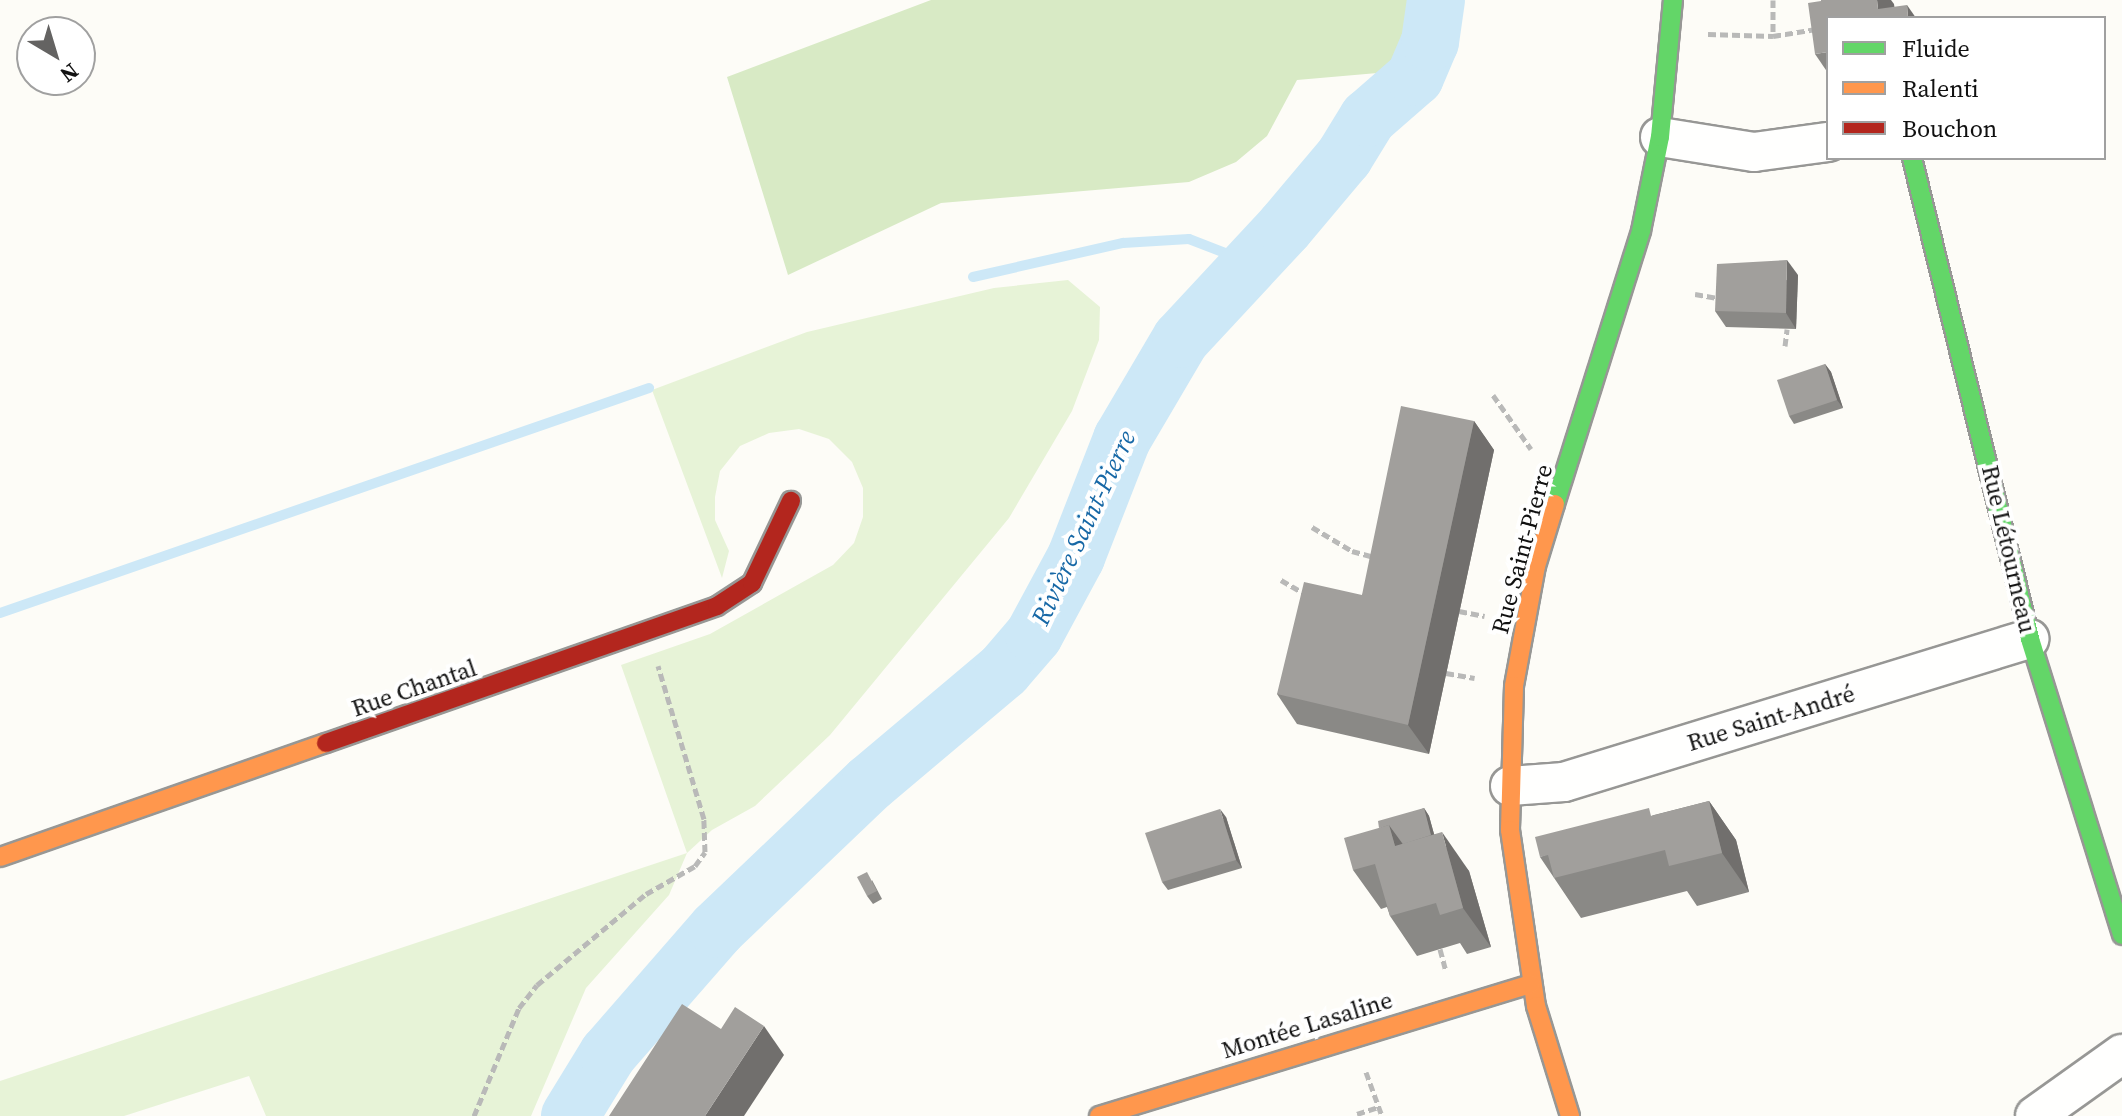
<!DOCTYPE html>
<meta charset="utf-8">
<style>
body{margin:0}
#map{position:relative;width:2122px;height:1116px;overflow:hidden;background:#fdfcf7;font-family:"Source Serif 4",serif}
div>[style]{position:absolute}
.green>*{inset:0;background:#e7f3d7}
.forest>*{inset:0;background:#d8eac5}
.stream>*{height:10px;margin:-5px;padding:0 5px;transform-origin:5px;border-radius:5px;background:#cde8f7}
.river>*{height:58px;margin:-29px;padding:0 29px;transform-origin:29px;border-radius:29px;background:#cde8f7}
.path>*{height:5px;margin-top:-2.5px;transform-origin:0;background:repeating-linear-gradient(90deg,#b9b9b8 0 8px,transparent 0 12px)}
.roads{filter:drop-shadow(2px 0 #979795) drop-shadow(-2px 0 #979795) drop-shadow(0 2px #979795) drop-shadow(0 -2px #979795)}
.street>*{height:38px;margin:-19px;padding:0 19px;transform-origin:19px;border-radius:19px;background:#fffffe}
.fast>*{height:18px;margin:-9px;padding:0 9px;transform-origin:9px;border-radius:9px;background:#63d668}
.slow>*{height:18px;margin:-9px;padding:0 9px;transform-origin:9px;border-radius:9px;background:#ff974d}
.jam>*{height:18px;margin:-9px;padding:0 9px;transform-origin:9px;border-radius:9px;background:#b3261e}
.wall>*{inset:0;background:#8a8986}
.shaded-wall>*{inset:0;background:#716f6d}
.building>*{inset:0;background:#a19f9c}
span{translate:-50% -50%;white-space:nowrap;text-align:center;line-height:1.15;-webkit-text-stroke:8px #fff;paint-order:stroke}
.street-label{font-size:24px;color:#111}
.water-label{font-size:26px;color:#1768a6;font-style:italic}
.legend{position:absolute;left:1826px;top:16px;width:280px;height:144px;box-sizing:border-box;background:#fff;border:2px solid #a0a0a0;margin:0;padding:10px 14px;list-style:none;font-size:24px;color:#111}
.legend li{display:flex;align-items:center;gap:16px;height:40px}
.legend b{width:40px;border:2px solid #a0a0a0}
.north{position:absolute;left:16px;top:16px;width:80px;height:80px;box-sizing:border-box;background:#fff;border:2px solid #a0a0a0;border-radius:50%;rotate:142deg;font-size:22px;font-weight:700;line-height:32px;text-align:center;color:#111}
.north::after{content:'';display:block;margin:auto;width:28px;height:36px;background:#646362;clip-path:polygon(50% 0,100% 100%,50% 72%,0 100%)}
</style>
<div id="map">
<div class="green">
<i style="clip-path:polygon(1068px 280px,1100px 307px,1099px 340px,1072px 411px,1009px 518px,830px 735px,755px 806px,712px 830px,687px 853px,669px 895px,586px 988px,531px 1116px,266px 1116px,249px 1076px,124px 1116px,0 1116px,0 1081px,687px 853px,621px 665px,710px 634px,833px 565px,854px 543px,863px 517px,863px 488px,852px 462px,829px 439px,799px 429px,769px 433px,740px 446px,720px 471px,715px 497px,715px 520px,729px 551px,722px 578px,652px 390px,807px 332px,994px 288px)"></i>
</div>
<div class="forest">
<i style="clip-path:polygon(931px 0,1413px 0,1410px 28px,1389px 72px,1297px 80px,1267px 136px,1236px 162px,1189px 182px,941px 203px,788px 275px,727px 77px)"></i>
</div>
<div class="stream">
<i style="left:973px;top:277px;width:154px;rotate:-12.8deg"></i>
<i style="left:1123px;top:243px;width:66px;rotate:-3.5deg"></i>
<i style="left:1189px;top:239px;width:66px;rotate:21.2deg"></i>
<i style="left:0;top:613px;width:687px;rotate:-19.12deg"></i>
</div>
<div class="river">
<i style="left:570px;top:1116px;width:73px;rotate:-58.5deg"></i>
<i style="left:608px;top:1054px;width:166px;rotate:-48.9deg"></i>
<i style="left:717px;top:929px;width:211px;rotate:-43.7deg"></i>
<i style="left:870px;top:783px;width:175px;rotate:-40.1deg"></i>
<i style="left:1004px;top:670px;width:46px;rotate:-49.4deg"></i>
<i style="left:1034px;top:635px;width:89px;rotate:-61.7deg"></i>
<i style="left:1076px;top:557px;width:127px;rotate:-68.7deg"></i>
<i style="left:1122px;top:439px;width:116px;rotate:-59.5deg"></i>
<i style="left:1181px;top:339px;width:153px;rotate:-47.1deg"></i>
<i style="left:1285px;top:227px;width:92px;rotate:-49.9deg"></i>
<i style="left:1344px;top:157px;width:46px;rotate:-58.4deg"></i>
<i style="left:1368px;top:118px;width:62px;rotate:-41.1deg"></i>
<i style="left:1415px;top:77px;width:38px;rotate:-67deg"></i>
<i style="left:1430px;top:42px;width:42px;rotate:-81.9deg"></i>
</div>
<div class="path">
<i style="left:1773px;top:0;width:36px;rotate:90deg"></i>
<i style="left:1708px;top:34px;width:65px;rotate:1.8deg"></i>
<i style="left:1773px;top:36px;width:56px;rotate:-9.3deg"></i>
<i style="left:1695px;top:294px;width:27px;rotate:10deg"></i>
<i style="left:1785px;top:346px;width:17px;rotate:-83deg"></i>
<i style="left:1493px;top:395px;width:66px;rotate:54.9deg"></i>
<i style="left:1312px;top:527px;width:47px;rotate:31deg"></i>
<i style="left:1352px;top:551px;width:24px;rotate:15deg"></i>
<i style="left:1281px;top:580px;width:30px;rotate:30deg"></i>
<i style="left:1459px;top:611px;width:26px;rotate:11deg"></i>
<i style="left:1446px;top:673px;width:29px;rotate:10deg"></i>
<i style="left:1440px;top:949px;width:23px;rotate:75deg"></i>
<i style="left:1366px;top:1072px;width:47px;rotate:70deg"></i>
<i style="left:1357px;top:1114px;width:23px;rotate:-18deg"></i>
<i style="left:474px;top:1116px;width:117px;rotate:-67.4deg"></i>
<i style="left:519px;top:1008px;width:29px;rotate:-52deg"></i>
<i style="left:537px;top:985px;width:142px;rotate:-39.9deg"></i>
<i style="left:646px;top:894px;width:56px;rotate:-29.7deg"></i>
<i style="left:695px;top:866px;width:17px;rotate:-54deg"></i>
<i style="left:705px;top:852px;width:33px;rotate:-92deg"></i>
<i style="left:704px;top:819px;width:160px;rotate:-106.7deg"></i>
</div>
<div class="roads">
<div class="street">
<i style="left:1660px;top:137px;width:95px;rotate:9.1deg"></i>
<i style="left:1754px;top:152px;width:75px;rotate:-7.7deg"></i>
<i style="left:1510px;top:786px;width:54px;rotate:-4.2deg"></i>
<i style="left:1564px;top:782px;width:487px;rotate:-17.1deg"></i>
<i style="left:2035px;top:1116px;width:107px;rotate:-35.5deg"></i>
</div>
<div class="fast">
<i style="left:1912px;top:158px;width:495px;rotate:76.2deg"></i>
<i style="left:2030px;top:639px;width:310px;rotate:72.7deg"></i>
<i style="left:1555px;top:504px;width:286px;rotate:-72.5deg"></i>
<i style="left:1641px;top:231px;width:96px;rotate:-78.6deg"></i>
<i style="left:1660px;top:137px;width:138px;rotate:-84.6deg"></i>
</div>
<div class="slow">
<i style="left:1555px;top:504px;width:65px;rotate:107deg"></i>
<i style="left:1536px;top:566px;width:122px;rotate:100.4deg"></i>
<i style="left:1514px;top:686px;width:144px;rotate:91.6deg"></i>
<i style="left:1510px;top:830px;width:178px;rotate:81.6deg"></i>
<i style="left:1536px;top:1006px;width:115px;rotate:72.8deg"></i>
<i style="left:0;top:857px;width:345px;rotate:-19.3deg"></i>
<i style="left:1099px;top:1116px;width:451px;rotate:-17deg"></i>
</div>
<div class="jam">
<i style="left:326px;top:743px;width:414px;rotate:-19.3deg"></i>
<i style="left:717px;top:606px;width:42px;rotate:-33.3deg"></i>
<i style="left:752px;top:583px;width:91px;rotate:-64.6deg"></i>
</div>
</div>
<div class="wall">
<i style="clip-path:polygon(1828px 52px,1828px 73px,1815px 54px)"></i>
<i style="clip-path:polygon(1798px 275px,1796px 329px,1726px 327px,1715px 311px)"></i>
<i style="clip-path:polygon(1825px 364px,1831px 372px,1843px 408px,1794px 424px,1789px 416px)"></i>
<i style="clip-path:polygon(1474px 421px,1494px 450px,1429px 754px,1297px 724px,1277px 694px,1362px 595px)"></i>
<i style="clip-path:polygon(1709px 801px,1736px 840px,1749px 892px,1697px 906px,1687px 891px,1581px 918px,1540px 857px,1654px 815px)"></i>
<i style="clip-path:polygon(1424px 808px,1429px 816px,1434px 834px,1469px 871px,1491px 947px,1467px 954px,1460px 943px,1417px 956px,1390px 916px,1387px 907px,1381px 909px,1353px 870px,1379px 828px)"></i>
<i style="clip-path:polygon(1226px 817px,1242px 868px,1168px 890px,1162px 882px)"></i>
<i style="clip-path:polygon(872px 880px,882px 899px,873px 904px,867px 896px)"></i>
</div>
<div class="shaded-wall">
<i style="clip-path:polygon(1877px 0,1891px 0,1894px 4px,1896px 18px,1878px 9px)"></i>
<i style="clip-path:polygon(1907px 5px,1916px 18px,1908px 18px)"></i>
<i style="clip-path:polygon(1787px 260px,1798px 275px,1796px 329px,1786px 313px)"></i>
<i style="clip-path:polygon(1825px 364px,1831px 372px,1843px 408px,1837px 400px)"></i>
<i style="clip-path:polygon(1474px 421px,1494px 450px,1429px 754px,1408px 725px)"></i>
<i style="clip-path:polygon(1709px 801px,1736px 840px,1749px 892px,1722px 853px)"></i>
<i style="clip-path:polygon(1424px 808px,1429px 816px,1437px 845px,1431px 837px)"></i>
<i style="clip-path:polygon(1220px 809px,1226px 817px,1242px 868px,1236px 860px)"></i>
<i style="clip-path:polygon(1389px 825px,1417px 864px,1395px 846px)"></i>
<i style="clip-path:polygon(1442px 832px,1469px 871px,1491px 947px,1463px 908px)"></i>
<i style="clip-path:polygon(764px 1026px,784px 1055px,744px 1116px,705px 1116px)"></i>
</div>
<div class="building">
<i style="clip-path:polygon(1821px 0,1877px 0,1878px 9px,1907px 5px,1908px 18px,1828px 18px,1828px 52px,1815px 54px,1808px 3px,1821px 1px)"></i>
<i style="clip-path:polygon(1787px 260px,1786px 313px,1715px 311px,1717px 264px)"></i>
<i style="clip-path:polygon(1825px 364px,1837px 400px,1789px 416px,1777px 380px)"></i>
<i style="clip-path:polygon(1401px 406px,1474px 421px,1408px 725px,1277px 694px,1304px 582px,1362px 595px)"></i>
<i style="clip-path:polygon(1709px 801px,1722px 853px,1669px 866px,1665px 850px,1554px 878px,1548px 855px,1540px 857px,1535px 837px,1649px 808px,1651px 816px)"></i>
<i style="clip-path:polygon(1424px 808px,1431px 835px,1403px 844px,1389px 825px,1379px 828px,1378px 821px)"></i>
<i style="clip-path:polygon(1220px 809px,1236px 860px,1162px 882px,1145px 833px)"></i>
<i style="clip-path:polygon(1389px 825px,1395px 846px,1442px 832px,1463px 908px,1440px 915px,1436px 903px,1390px 916px,1375px 864px,1353px 870px,1344px 838px)"></i>
<i style="clip-path:polygon(867px 872px,877px 891px,867px 896px,857px 877px)"></i>
<i style="clip-path:polygon(682px 1004px,721px 1029px,735px 1007px,764px 1026px,705px 1116px,609px 1116px)"></i>
</div>
<div class="street-label">
<span style="left:1522px;top:549px;rotate:-75deg">Rue Saint-Pierre</span>
<span style="left:2009px;top:549px;rotate:77deg">Rue Létourneau</span>
<span style="left:414px;top:688px;rotate:-19deg">Rue Chantal</span>
<span style="left:1771px;top:718px;rotate:-17deg">Rue Saint-André</span>
<span style="left:1307px;top:1025px;rotate:-17deg">Montée Lasaline</span>
</div>
<div class="water-label">
<span style="left:1084px;top:528px;rotate:-65deg">Rivière Saint-Pierre</span>
</div>
<ul class="legend">
<li><b style="height:10px;background:#63d668"></b>Fluide</li>
<li><b style="height:10px;background:#ff974d"></b>Ralenti</li>
<li><b style="height:10px;background:#b3261e"></b>Bouchon</li>
</ul>
<div class="north">N</div>
</div>
